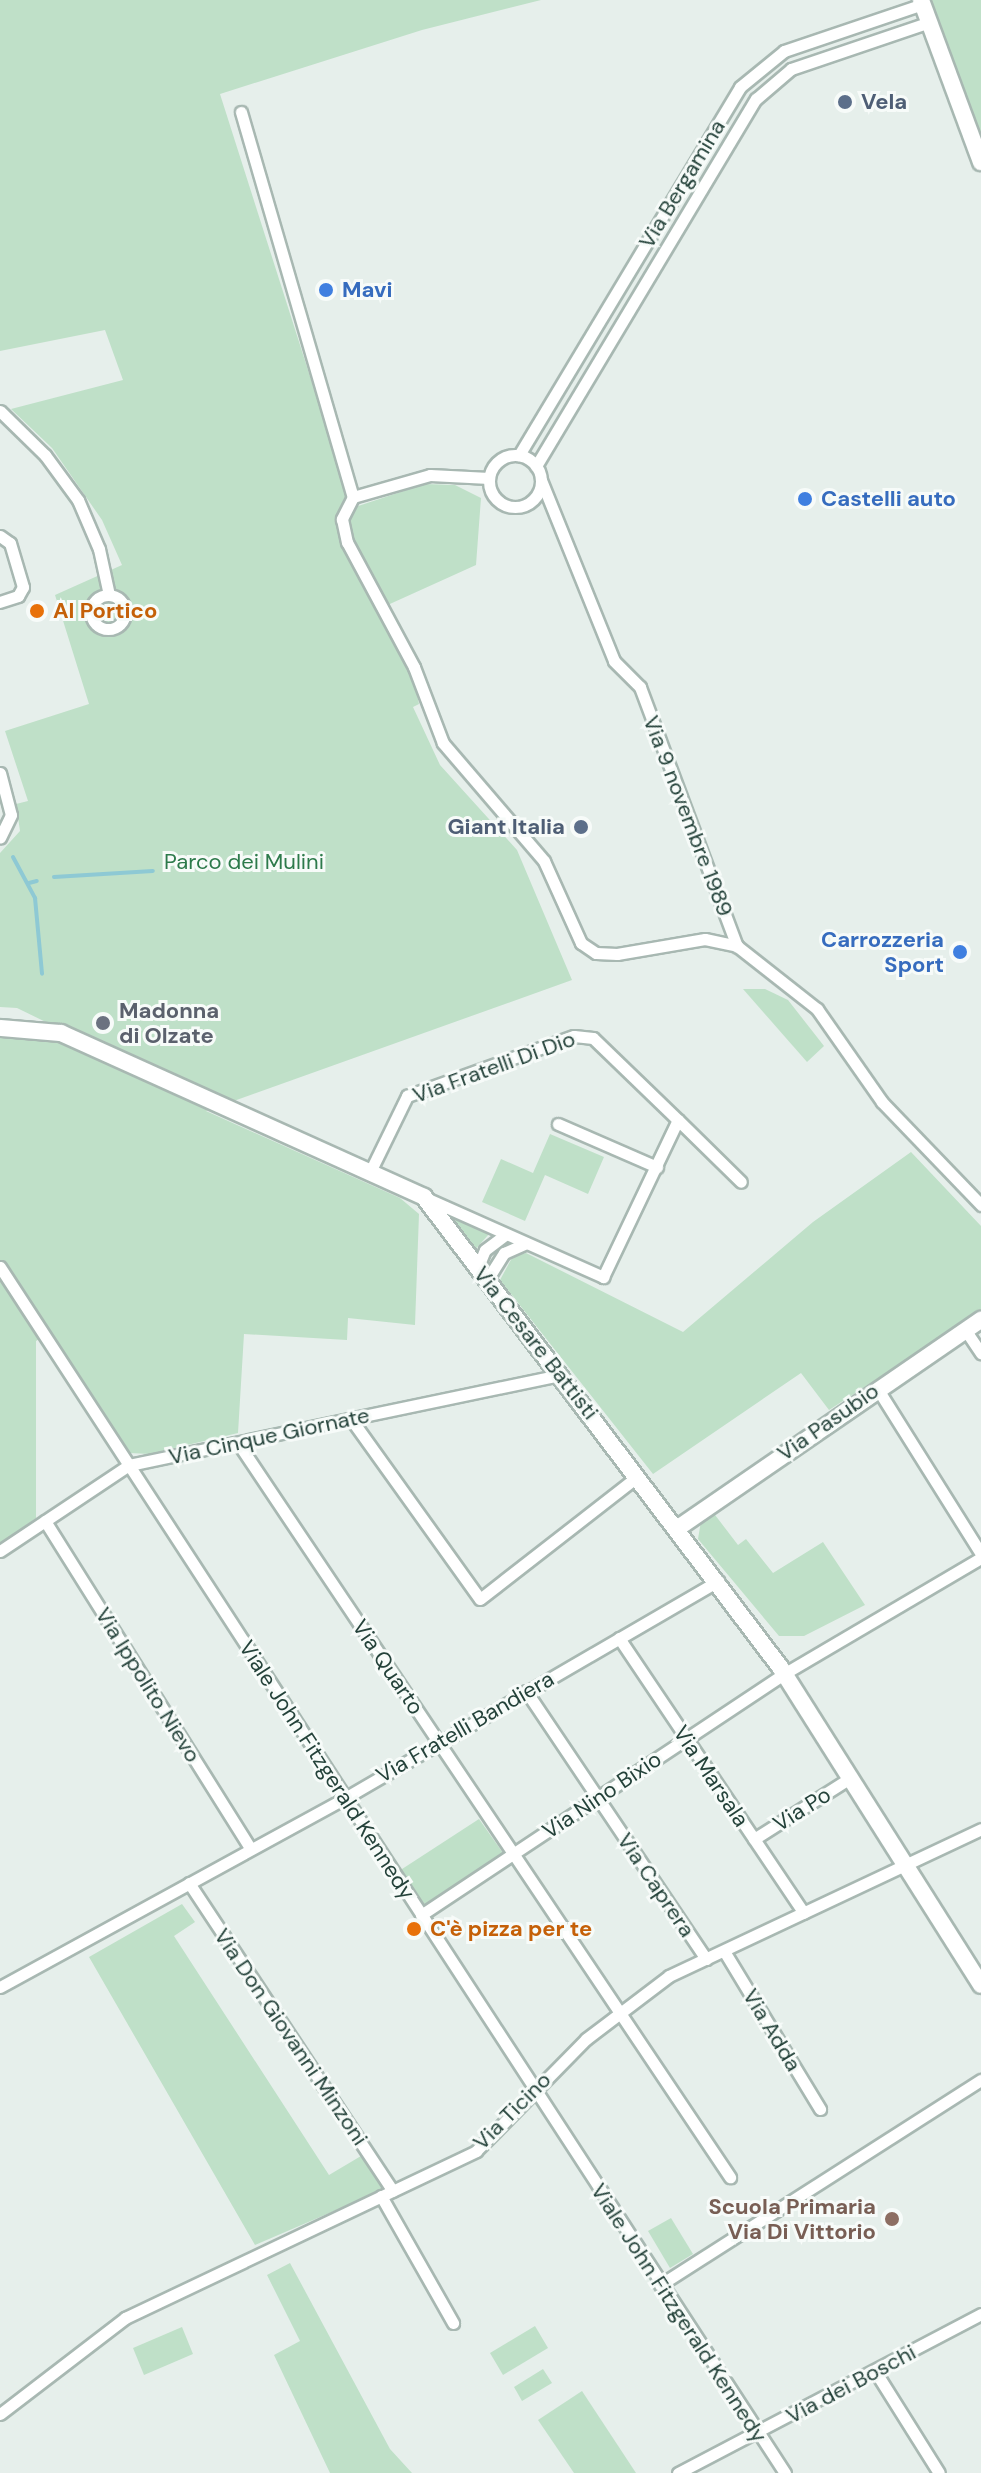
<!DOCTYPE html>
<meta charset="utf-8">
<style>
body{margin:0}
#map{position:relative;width:981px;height:2473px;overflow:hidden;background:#e6efeb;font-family:"DM Sans",sans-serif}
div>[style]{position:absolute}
.green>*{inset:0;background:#bfe0c8}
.stream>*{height:4px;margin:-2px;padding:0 2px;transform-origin:2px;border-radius:2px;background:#8ec9d4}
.roads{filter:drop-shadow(2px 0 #a8b8b2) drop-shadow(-2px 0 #a8b8b2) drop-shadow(0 2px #a8b8b2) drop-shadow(0 -2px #a8b8b2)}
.street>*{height:11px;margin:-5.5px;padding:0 5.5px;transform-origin:5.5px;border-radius:5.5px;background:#fff}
.street>.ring{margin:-5.5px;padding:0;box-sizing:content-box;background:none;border:11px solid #fff;border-radius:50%}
.secondary>*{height:16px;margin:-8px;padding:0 8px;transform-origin:8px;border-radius:8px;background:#fff}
.dots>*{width:22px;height:22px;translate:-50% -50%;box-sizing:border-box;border:4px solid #f7fbf9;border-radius:50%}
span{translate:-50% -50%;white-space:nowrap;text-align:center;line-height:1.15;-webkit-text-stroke:6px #f7fbf9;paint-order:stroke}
.service-label{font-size:22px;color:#4e5e75;font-weight:700}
.left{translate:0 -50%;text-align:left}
.right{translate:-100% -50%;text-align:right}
.street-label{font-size:22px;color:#24423a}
.shop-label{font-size:22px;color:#366cbe;font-weight:700}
.food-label{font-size:22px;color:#c56008;font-weight:700}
.park-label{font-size:22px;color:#2d7a4b}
.worship-label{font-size:22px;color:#5b616d;font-weight:700}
.education-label{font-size:22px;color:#785e54;font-weight:700}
</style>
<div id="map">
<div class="green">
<i style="clip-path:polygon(0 0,541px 0,422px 30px,220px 94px,352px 508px,425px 484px,455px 485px,481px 498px,476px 565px,381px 608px,415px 685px,419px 704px,413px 707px,440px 765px,517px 850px,572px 980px,206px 1111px,400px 1198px,419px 1214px,415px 1325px,348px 1318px,347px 1340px,244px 1334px,238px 1433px,149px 1454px,130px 1453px,50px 1332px,36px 1341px,36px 1518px,0 1544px,0 1032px,48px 1036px,128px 1062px,17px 1008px,0 1007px,0 853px,20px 831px,16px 804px,28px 801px,5px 731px,89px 704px,55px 595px,122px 565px,102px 520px,52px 448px,11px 409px,123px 380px,105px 330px,0 351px)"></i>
<i style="clip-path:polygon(927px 0,981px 0,981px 144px)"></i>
<i style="clip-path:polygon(743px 989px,765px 989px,788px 1000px,824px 1046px,807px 1062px)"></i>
<i style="clip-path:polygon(550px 1134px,604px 1157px,588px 1194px,545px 1175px,525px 1221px,482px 1202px,501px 1159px,533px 1173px)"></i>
<i style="clip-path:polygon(911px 1152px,981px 1226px,981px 1312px,829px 1410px,801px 1373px,653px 1474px,500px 1280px,513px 1256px,526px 1253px,683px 1332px,813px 1222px)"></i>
<i style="clip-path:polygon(450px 1217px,489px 1234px,474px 1251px)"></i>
<i style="clip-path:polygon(712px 1511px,738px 1545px,746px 1539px,773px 1573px,823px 1542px,865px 1605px,804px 1636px,779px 1636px,698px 1539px,701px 1521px)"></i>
<i style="clip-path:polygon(479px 1819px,503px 1853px,425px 1905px,399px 1871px)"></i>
<i style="clip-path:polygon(182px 1904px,195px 1922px,174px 1936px,329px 2175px,361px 2156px,385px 2189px,255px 2245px,89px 1957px)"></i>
<i style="clip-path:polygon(671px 2218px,693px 2254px,670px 2268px,648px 2231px)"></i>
<i style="clip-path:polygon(290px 2263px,390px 2449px,412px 2473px,330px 2473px,274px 2355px,300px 2341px,267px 2275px)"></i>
<i style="clip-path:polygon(535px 2326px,548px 2348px,503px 2375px,490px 2353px)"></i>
<i style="clip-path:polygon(182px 2327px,193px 2354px,144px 2375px,133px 2348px)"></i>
<i style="clip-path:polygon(543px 2369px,552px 2383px,522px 2401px,514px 2387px)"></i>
<i style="clip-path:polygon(582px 2391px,636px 2473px,574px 2473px,538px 2420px)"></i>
</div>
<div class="stream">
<i style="left:13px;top:857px;width:47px;rotate:61.8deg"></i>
<i style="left:35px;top:898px;width:76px;rotate:84.7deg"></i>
<i style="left:54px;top:877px;width:99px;rotate:-3.5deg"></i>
<i style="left:29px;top:883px;width:8px;rotate:-14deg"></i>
</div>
<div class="roads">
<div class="street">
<i style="left:241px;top:112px;width:401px;rotate:73.8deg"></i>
<i style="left:353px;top:497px;width:80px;rotate:-15.9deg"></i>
<i style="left:430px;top:475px;width:59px;rotate:2.9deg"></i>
<i style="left:0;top:411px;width:63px;rotate:44.4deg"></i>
<i style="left:45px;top:455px;width:56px;rotate:53.7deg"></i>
<i style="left:78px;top:500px;width:53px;rotate:66.8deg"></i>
<i style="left:99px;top:549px;width:47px;rotate:77.7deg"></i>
<i style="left:519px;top:455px;width:429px;rotate:-59deg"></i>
<i style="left:740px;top:87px;width:57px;rotate:-39.3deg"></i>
<i style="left:784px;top:51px;width:147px;rotate:-18.7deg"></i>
<i class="ring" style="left:489px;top:455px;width:41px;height:41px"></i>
<i style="left:536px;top:466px;width:428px;rotate:-59.1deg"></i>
<i style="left:756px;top:99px;width:46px;rotate:-40.6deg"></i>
<i style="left:791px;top:69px;width:147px;rotate:-18.7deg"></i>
<i style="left:541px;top:480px;width:195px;rotate:68deg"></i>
<i style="left:614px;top:661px;width:37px;rotate:45deg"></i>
<i style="left:640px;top:687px;width:277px;rotate:69.5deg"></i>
<i style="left:353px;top:497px;width:25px;rotate:117deg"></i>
<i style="left:342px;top:519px;width:24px;rotate:78deg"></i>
<i style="left:347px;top:542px;width:142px;rotate:61.8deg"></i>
<i style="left:414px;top:667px;width:81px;rotate:69.1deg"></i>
<i style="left:443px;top:743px;width:155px;rotate:49.4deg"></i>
<i style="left:544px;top:861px;width:90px;rotate:65.7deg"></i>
<i style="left:581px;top:943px;width:18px;rotate:34deg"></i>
<i style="left:596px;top:953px;width:21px;rotate:3deg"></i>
<i style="left:617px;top:954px;width:89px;rotate:-9.7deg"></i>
<i style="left:705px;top:939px;width:33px;rotate:12deg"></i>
<i style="left:737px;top:946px;width:102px;rotate:38.2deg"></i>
<i style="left:817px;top:1009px;width:113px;rotate:55deg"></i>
<i style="left:882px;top:1102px;width:143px;rotate:46.1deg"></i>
<i style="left:0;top:536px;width:12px;rotate:35deg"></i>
<i style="left:10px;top:543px;width:46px;rotate:73.5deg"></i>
<i style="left:23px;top:587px;width:10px;rotate:119deg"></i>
<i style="left:18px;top:596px;width:19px;rotate:162deg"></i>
<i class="ring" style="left:91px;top:595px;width:23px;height:23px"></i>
<i style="left:0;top:773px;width:43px;rotate:75.3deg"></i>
<i style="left:11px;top:815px;width:25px;rotate:116deg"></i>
<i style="left:558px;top:1124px;width:108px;rotate:23.5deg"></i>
<i style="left:370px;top:1172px;width:85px;rotate:-64deg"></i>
<i style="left:407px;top:1096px;width:177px;rotate:-19.8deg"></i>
<i style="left:574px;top:1036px;width:19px;rotate:6deg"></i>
<i style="left:593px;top:1038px;width:118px;rotate:44deg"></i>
<i style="left:428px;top:1199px;width:192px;rotate:24deg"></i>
<i style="left:603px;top:1277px;width:174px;rotate:-64.5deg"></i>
<i style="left:678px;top:1120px;width:88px;rotate:44.5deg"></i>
<i style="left:0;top:1267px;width:1439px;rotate:56.94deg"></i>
<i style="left:478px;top:1267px;width:18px;rotate:-68deg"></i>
<i style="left:485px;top:1250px;width:26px;rotate:-37deg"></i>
<i style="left:487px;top:1280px;width:32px;rotate:-58deg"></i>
<i style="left:504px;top:1253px;width:24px;rotate:-24deg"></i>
<i style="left:966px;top:1331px;width:27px;rotate:56deg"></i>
<i style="left:877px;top:1388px;width:196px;rotate:57.9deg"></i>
<i style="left:351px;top:1419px;width:221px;rotate:54.4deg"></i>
<i style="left:480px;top:1599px;width:200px;rotate:-37.9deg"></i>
<i style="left:238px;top:1443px;width:884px;rotate:56.17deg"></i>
<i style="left:45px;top:1521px;width:387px;rotate:57.9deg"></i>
<i style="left:0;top:1551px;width:155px;rotate:-33.7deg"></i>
<i style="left:129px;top:1465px;width:441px;rotate:-11.8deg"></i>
<i style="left:619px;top:1638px;width:331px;rotate:56.1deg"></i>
<i style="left:526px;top:1691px;width:323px;rotate:56.1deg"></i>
<i style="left:754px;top:1839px;width:114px;rotate:-32.4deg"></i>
<i style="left:189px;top:1883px;width:369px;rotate:56.5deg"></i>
<i style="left:421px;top:1915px;width:433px;rotate:-33.6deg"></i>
<i style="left:782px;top:1675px;width:231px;rotate:-30.5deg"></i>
<i style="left:724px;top:1951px;width:185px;rotate:58.7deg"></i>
<i style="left:0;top:1987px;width:393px;rotate:-28.7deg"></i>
<i style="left:345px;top:1798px;width:432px;rotate:-30.2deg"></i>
<i style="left:381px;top:2196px;width:146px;rotate:60.4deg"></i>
<i style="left:660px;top:2285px;width:381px;rotate:-32.6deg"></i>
<i style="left:875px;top:2371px;width:120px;rotate:57.9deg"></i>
<i style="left:0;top:2414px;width:158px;rotate:-37.5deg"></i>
<i style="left:125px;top:2318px;width:389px;rotate:-25.4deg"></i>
<i style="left:476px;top:2151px;width:157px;rotate:-45.5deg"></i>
<i style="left:586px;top:2039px;width:104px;rotate:-37.2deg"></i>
<i style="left:669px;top:1976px;width:345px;rotate:-25.2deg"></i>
<i style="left:678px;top:2473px;width:342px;rotate:-27.7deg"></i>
</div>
<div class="secondary">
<i style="left:921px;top:0;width:173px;rotate:69.7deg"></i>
<i style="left:0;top:1028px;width:61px;rotate:4.7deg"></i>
<i style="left:61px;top:1033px;width:398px;rotate:24.3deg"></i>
<i style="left:424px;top:1197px;width:590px;rotate:52.86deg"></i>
<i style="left:780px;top:1667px;width:376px;rotate:57.7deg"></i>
<i style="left:678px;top:1528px;width:368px;rotate:-34.5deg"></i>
</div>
</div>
<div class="dots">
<i style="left:845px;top:102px;background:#5c6f8a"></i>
<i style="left:326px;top:290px;background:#3f7fe0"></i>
<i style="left:805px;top:499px;background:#3f7fe0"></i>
<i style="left:37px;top:611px;background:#e8710a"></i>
<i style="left:581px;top:827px;background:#5c6f8a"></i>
<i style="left:960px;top:952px;background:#3f7fe0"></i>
<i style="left:103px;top:1023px;background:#6b7280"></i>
<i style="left:414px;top:1929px;background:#e8710a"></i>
<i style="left:892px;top:2219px;background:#8d6e63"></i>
</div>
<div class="service-label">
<span class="left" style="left:861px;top:102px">Vela</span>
<span class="right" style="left:565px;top:827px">Giant Italia</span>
</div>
<div class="street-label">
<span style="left:682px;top:184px;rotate:-59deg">Via Bergamina</span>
<span style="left:688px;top:816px;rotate:69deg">Via 9 novembre 1989</span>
<span style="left:494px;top:1067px;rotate:-20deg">Via Fratelli Di Dio</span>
<span style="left:536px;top:1343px;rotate:52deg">Via Cesare Battisti</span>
<span style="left:828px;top:1422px;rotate:-35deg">Via Pasubio</span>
<span style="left:269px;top:1436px;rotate:-12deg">Via Cinque Giornate</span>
<span style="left:388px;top:1667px;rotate:56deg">Via Quarto</span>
<span style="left:148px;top:1685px;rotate:58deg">Via Ippolito Nievo</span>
<span style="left:465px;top:1727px;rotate:-30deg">Via Fratelli Bandiera</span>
<span style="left:327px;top:1770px;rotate:57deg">Viale John Fitzgerald Kennedy</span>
<span style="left:711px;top:1776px;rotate:56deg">Via Marsala</span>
<span style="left:602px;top:1795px;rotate:-34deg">Via Nino Bixio</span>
<span style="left:802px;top:1809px;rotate:-32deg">Via Po</span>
<span style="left:656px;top:1885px;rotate:56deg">Via Caprera</span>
<span style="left:772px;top:2030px;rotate:59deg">Via Adda</span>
<span style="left:291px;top:2037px;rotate:56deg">Via Don Giovanni Minzoni</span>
<span style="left:512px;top:2111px;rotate:-45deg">Via Ticino</span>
<span style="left:679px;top:2313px;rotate:57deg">Viale John Fitzgerald Kennedy</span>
<span style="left:851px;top:2384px;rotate:-28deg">Via dei Boschi</span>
</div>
<div class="shop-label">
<span class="left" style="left:342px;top:290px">Mavi</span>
<span class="left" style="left:821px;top:499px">Castelli auto</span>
<span class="right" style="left:944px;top:952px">Carrozzeria<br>Sport</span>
</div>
<div class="food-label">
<span class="left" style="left:53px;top:611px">Al Portico</span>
<span class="left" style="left:430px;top:1929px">C'è pizza per te</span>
</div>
<div class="park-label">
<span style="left:244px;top:862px">Parco dei Mulini</span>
</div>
<div class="worship-label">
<span class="left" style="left:119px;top:1023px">Madonna<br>di Olzate</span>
</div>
<div class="education-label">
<span class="right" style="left:876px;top:2219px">Scuola Primaria<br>Via Di Vittorio</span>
</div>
</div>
